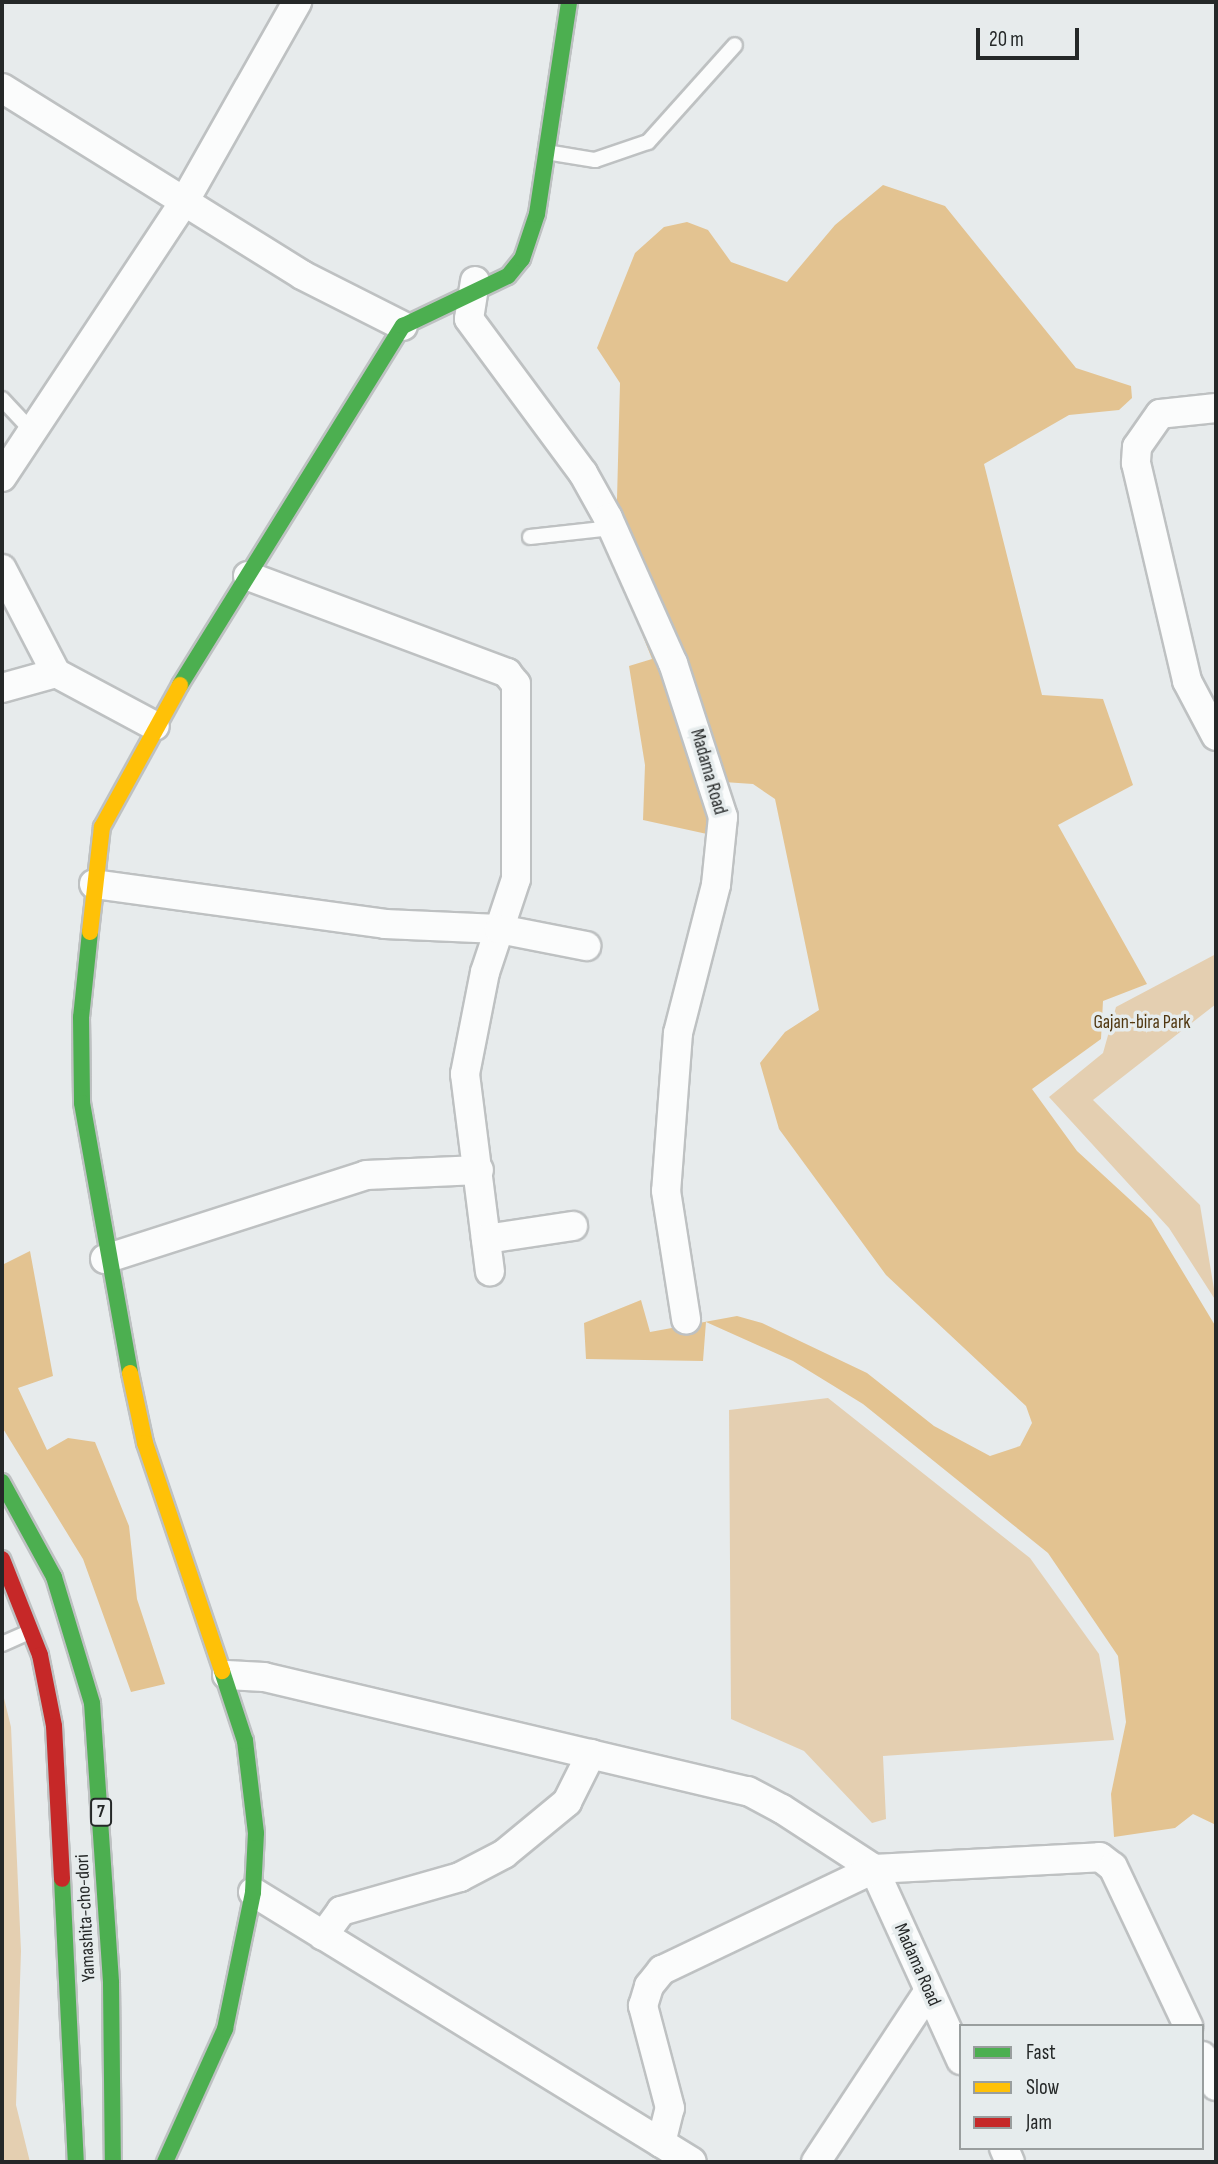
<!DOCTYPE html>
<style>
body{margin:0}
#map{position:relative;width:1218px;height:2164px;overflow:hidden;background:#e7ebec;font-family:"Sofia Sans Condensed",sans-serif}
div>[style]{position:absolute}
.green>*{inset:0;background:#e4cfb1}
.forest>*{inset:0;background:#e3c391}
.roads{filter:drop-shadow(2px 0 #bec1c2) drop-shadow(-2px 0 #bec1c2) drop-shadow(0 2px #bec1c2) drop-shadow(0 -2px #bec1c2)}
.lane>*{height:14px;margin:-7px;padding:0 7px;transform-origin:7px;border-radius:7px;background:#fbfcfc}
.street>*{height:28px;margin:-14px;padding:0 14px;transform-origin:14px;border-radius:14px;background:#fbfcfc}
.fast>*{height:16px;margin:-8px;padding:0 8px;transform-origin:8px;border-radius:8px;background:#4caf50}
.slow>*{height:16px;margin:-8px;padding:0 8px;transform-origin:8px;border-radius:8px;background:#ffc107}
.jam>*{height:16px;margin:-8px;padding:0 8px;transform-origin:8px;border-radius:8px;background:#c62828}
span{translate:-50% -50%;white-space:nowrap;text-align:center;line-height:1.15;-webkit-text-stroke:7px #e6eced;paint-order:stroke}
.shield-label span{padding:2px 5px;background:#e6eced;border:2px solid;border-radius:5px;-webkit-text-stroke-width:0}
.shield-label{font-size:18px;color:#252828;font-weight:700}
.street-label{font-size:19px;color:#252828}
.park-label{font-size:19px;color:#503710}
.frame{position:absolute;inset:0;border:4px solid #252828;pointer-events:none}
.legend{position:absolute;left:959px;top:2024px;width:245px;height:126px;box-sizing:border-box;background:#e6eced;border:2px solid #999e9e;margin:0;padding:9px 12px;list-style:none;font-size:21px;color:#252828}
.legend li{display:flex;align-items:center;gap:14px;height:35px}
.legend b{width:35px;border:2px solid #999e9e}
.scale{position:absolute;left:976px;top:28px;width:103px;height:32px;box-sizing:border-box;border:4px solid #252828;border-top:0;padding-left:9px;font-size:21px;line-height:24px;white-space:nowrap;color:#252828;-webkit-text-stroke:5px #e6eced;paint-order:stroke}
</style>
<div id="map">
<div class="green">
<i style="clip-path:polygon(1216px 954px,1216px 1004px,1093px 1100px,1200px 1205px,1216px 1301px,1169px 1228px,1049px 1097px,1103px 1053px,1116px 1007px)"></i>
<i style="clip-path:polygon(828px 1398px,1030px 1558px,1099px 1654px,1114px 1740px,883px 1756px,886px 1819px,872px 1823px,804px 1751px,731px 1719px,729px 1410px)"></i>
<i style="clip-path:polygon(2px 1690px,11px 1727px,21px 1951px,16px 2105px,30px 2162px,2px 2162px)"></i>
</div>
<div class="forest">
<i style="clip-path:polygon(883px 185px,945px 206px,1076px 368px,1131px 386px,1132px 398px,1119px 410px,1069px 415px,984px 464px,1042px 695px,1103px 699px,1133px 785px,1058px 825px,1147px 984px,1103px 1001px,1101px 1039px,1032px 1089px,1077px 1151px,1151px 1219px,1216px 1327px,1216px 1825px,1193px 1814px,1175px 1828px,1114px 1837px,1111px 1794px,1126px 1722px,1118px 1656px,1048px 1553px,863px 1404px,793px 1361px,706px 1322px,703px 1361px,586px 1359px,584px 1323px,641px 1300px,650px 1332px,737px 1316px,762px 1323px,867px 1373px,934px 1426px,990px 1456px,1020px 1446px,1032px 1423px,1026px 1406px,886px 1275px,779px 1129px,760px 1063px,785px 1032px,819px 1010px,775px 799px,753px 784px,709px 781px,707px 834px,643px 820px,645px 765px,629px 666px,652px 659px,629px 601px,616px 538px,620px 383px,597px 348px,635px 253px,664px 227px,687px 222px,708px 230px,731px 262px,787px 282px,835px 225px)"></i>
<i style="clip-path:polygon(30px 1251px,53px 1376px,18px 1388px,47px 1450px,68px 1438px,95px 1442px,129px 1526px,137px 1599px,165px 1684px,131px 1692px,83px 1559px,2px 1427px,2px 1265px)"></i>
</div>
<div class="roads">
<div class="lane">
<i style="left:546px;top:152px;width:50px;rotate:9.3deg"></i>
<i style="left:595px;top:160px;width:56px;rotate:-18.8deg"></i>
<i style="left:648px;top:142px;width:130px;rotate:-48.1deg"></i>
<i style="left:2px;top:399px;width:42px;rotate:46.9deg"></i>
<i style="left:530px;top:537px;width:82px;rotate:-6.3deg"></i>
<i style="left:2px;top:1644px;width:30px;rotate:-24deg"></i>
</div>
<div class="street">
<i style="left:2px;top:88px;width:354px;rotate:31.9deg"></i>
<i style="left:302px;top:275px;width:113px;rotate:26.8deg"></i>
<i style="left:475px;top:281px;width:38px;rotate:99deg"></i>
<i style="left:469px;top:319px;width:192px;rotate:53.5deg"></i>
<i style="left:583px;top:473px;width:51px;rotate:60.9deg"></i>
<i style="left:608px;top:518px;width:159px;rotate:65.9deg"></i>
<i style="left:673px;top:663px;width:162px;rotate:72deg"></i>
<i style="left:723px;top:817px;width:68px;rotate:95.9deg"></i>
<i style="left:716px;top:885px;width:153px;rotate:104.4deg"></i>
<i style="left:678px;top:1033px;width:158px;rotate:94.3deg"></i>
<i style="left:666px;top:1191px;width:130px;rotate:81.1deg"></i>
<i style="left:1216px;top:408px;width:56px;rotate:173.9deg"></i>
<i style="left:1160px;top:414px;width:40px;rotate:124.9deg"></i>
<i style="left:1137px;top:447px;width:16px;rotate:94deg"></i>
<i style="left:1136px;top:463px;width:224px;rotate:76.8deg"></i>
<i style="left:1187px;top:681px;width:62px;rotate:62.2deg"></i>
<i style="left:2px;top:477px;width:330px;rotate:-56.5deg"></i>
<i style="left:184px;top:202px;width:230px;rotate:-60.5deg"></i>
<i style="left:2px;top:569px;width:117px;rotate:62.6deg"></i>
<i style="left:56px;top:673px;width:112px;rotate:28.2deg"></i>
<i style="left:248px;top:576px;width:277px;rotate:20.5deg"></i>
<i style="left:507px;top:673px;width:14px;rotate:51deg"></i>
<i style="left:516px;top:684px;width:195px;rotate:90deg"></i>
<i style="left:516px;top:879px;width:98px;rotate:108.4deg"></i>
<i style="left:485px;top:972px;width:104px;rotate:101.1deg"></i>
<i style="left:465px;top:1074px;width:199px;rotate:82.8deg"></i>
<i style="left:2px;top:688px;width:56px;rotate:-15.5deg"></i>
<i style="left:94px;top:884px;width:294px;rotate:7.8deg"></i>
<i style="left:385px;top:924px;width:114px;rotate:2.5deg"></i>
<i style="left:499px;top:929px;width:89px;rotate:11.1deg"></i>
<i style="left:486px;top:1239px;width:88px;rotate:-8.5deg"></i>
<i style="left:105px;top:1259px;width:274px;rotate:-17.8deg"></i>
<i style="left:366px;top:1175px;width:113px;rotate:-2.5deg"></i>
<i style="left:227px;top:1675px;width:37px;rotate:3deg"></i>
<i style="left:264px;top:1677px;width:497px;rotate:13.3deg"></i>
<i style="left:748px;top:1791px;width:38px;rotate:28deg"></i>
<i style="left:782px;top:1809px;width:110px;rotate:33.1deg"></i>
<i style="left:874px;top:1869px;width:210px;rotate:65.5deg"></i>
<i style="left:253px;top:1892px;width:515px;rotate:31.59deg"></i>
<i style="left:323px;top:1936px;width:31px;rotate:-54deg"></i>
<i style="left:341px;top:1911px;width:124px;rotate:-15.9deg"></i>
<i style="left:460px;top:1877px;width:50px;rotate:-27.6deg"></i>
<i style="left:504px;top:1854px;width:82px;rotate:-39.5deg"></i>
<i style="left:567px;top:1802px;width:54px;rotate:-63.4deg"></i>
<i style="left:1202px;top:2056px;width:33px;rotate:65deg"></i>
<i style="left:661px;top:2143px;width:36px;rotate:-76deg"></i>
<i style="left:670px;top:2108px;width:106px;rotate:-104.8deg"></i>
<i style="left:643px;top:2006px;width:21px;rotate:-73deg"></i>
<i style="left:649px;top:1986px;width:21px;rotate:-51deg"></i>
<i style="left:662px;top:1970px;width:235px;rotate:-25.5deg"></i>
<i style="left:874px;top:1869px;width:226px;rotate:-3deg"></i>
<i style="left:1100px;top:1857px;width:16px;rotate:38deg"></i>
<i style="left:1113px;top:1867px;width:176px;rotate:64.7deg"></i>
<i style="left:1004px;top:2148px;width:15px;rotate:67deg"></i>
<i style="left:816px;top:2162px;width:204px;rotate:-56.6deg"></i>
</div>
<div class="fast">
<i style="left:180px;top:685px;width:423px;rotate:-58.2deg"></i>
<i style="left:403px;top:326px;width:116px;rotate:-25.5deg"></i>
<i style="left:508px;top:276px;width:22px;rotate:-51deg"></i>
<i style="left:522px;top:259px;width:47px;rotate:-71.6deg"></i>
<i style="left:537px;top:214px;width:214px;rotate:-81.4deg"></i>
<i style="left:90px;top:932px;width:85px;rotate:96deg"></i>
<i style="left:81px;top:1017px;width:86px;rotate:89.3deg"></i>
<i style="left:82px;top:1103px;width:274px;rotate:79.9deg"></i>
<i style="left:2px;top:1482px;width:108px;rotate:61.3deg"></i>
<i style="left:54px;top:1577px;width:132px;rotate:73.2deg"></i>
<i style="left:92px;top:1703px;width:281px;rotate:86.1deg"></i>
<i style="left:111px;top:1983px;width:179px;rotate:89.4deg"></i>
<i style="left:62px;top:1879px;width:283px;rotate:87.2deg"></i>
<i style="left:165px;top:2162px;width:146px;rotate:-65.7deg"></i>
<i style="left:225px;top:2029px;width:140px;rotate:-78.4deg"></i>
<i style="left:253px;top:1892px;width:59px;rotate:-87.1deg"></i>
<i style="left:256px;top:1833px;width:93px;rotate:-96.8deg"></i>
<i style="left:245px;top:1741px;width:74px;rotate:-108.2deg"></i>
</div>
<div class="slow">
<i style="left:90px;top:932px;width:106px;rotate:-83.5deg"></i>
<i style="left:102px;top:827px;width:162px;rotate:-61.2deg"></i>
<i style="left:130px;top:1373px;width:72px;rotate:77.9deg"></i>
<i style="left:145px;top:1443px;width:241px;rotate:71.3deg"></i>
</div>
<div class="jam">
<i style="left:2px;top:1559px;width:103px;rotate:68.4deg"></i>
<i style="left:40px;top:1655px;width:72px;rotate:78.8deg"></i>
<i style="left:54px;top:1726px;width:153px;rotate:87deg"></i>
</div>
</div>
<div class="shield-label">
<span style="left:101px;top:1812px">7</span>
</div>
<div class="street-label">
<span style="left:708px;top:772px;rotate:74deg">Madama Road</span>
<span style="left:86px;top:1918px;rotate:-93deg">Yamashita-cho-dori</span>
<span style="left:917px;top:1965px;rotate:66deg">Madama Road</span>
</div>
<div class="park-label">
<span style="left:1142px;top:1023px">Gajan-bira Park</span>
</div>
<div class="frame"></div>
<ul class="legend">
<li><b style="height:9px;background:#4caf50"></b>Fast</li>
<li><b style="height:9px;background:#ffc107"></b>Slow</li>
<li><b style="height:9px;background:#c62828"></b>Jam</li>
</ul>
<div class="scale">20 m</div>
</div>
